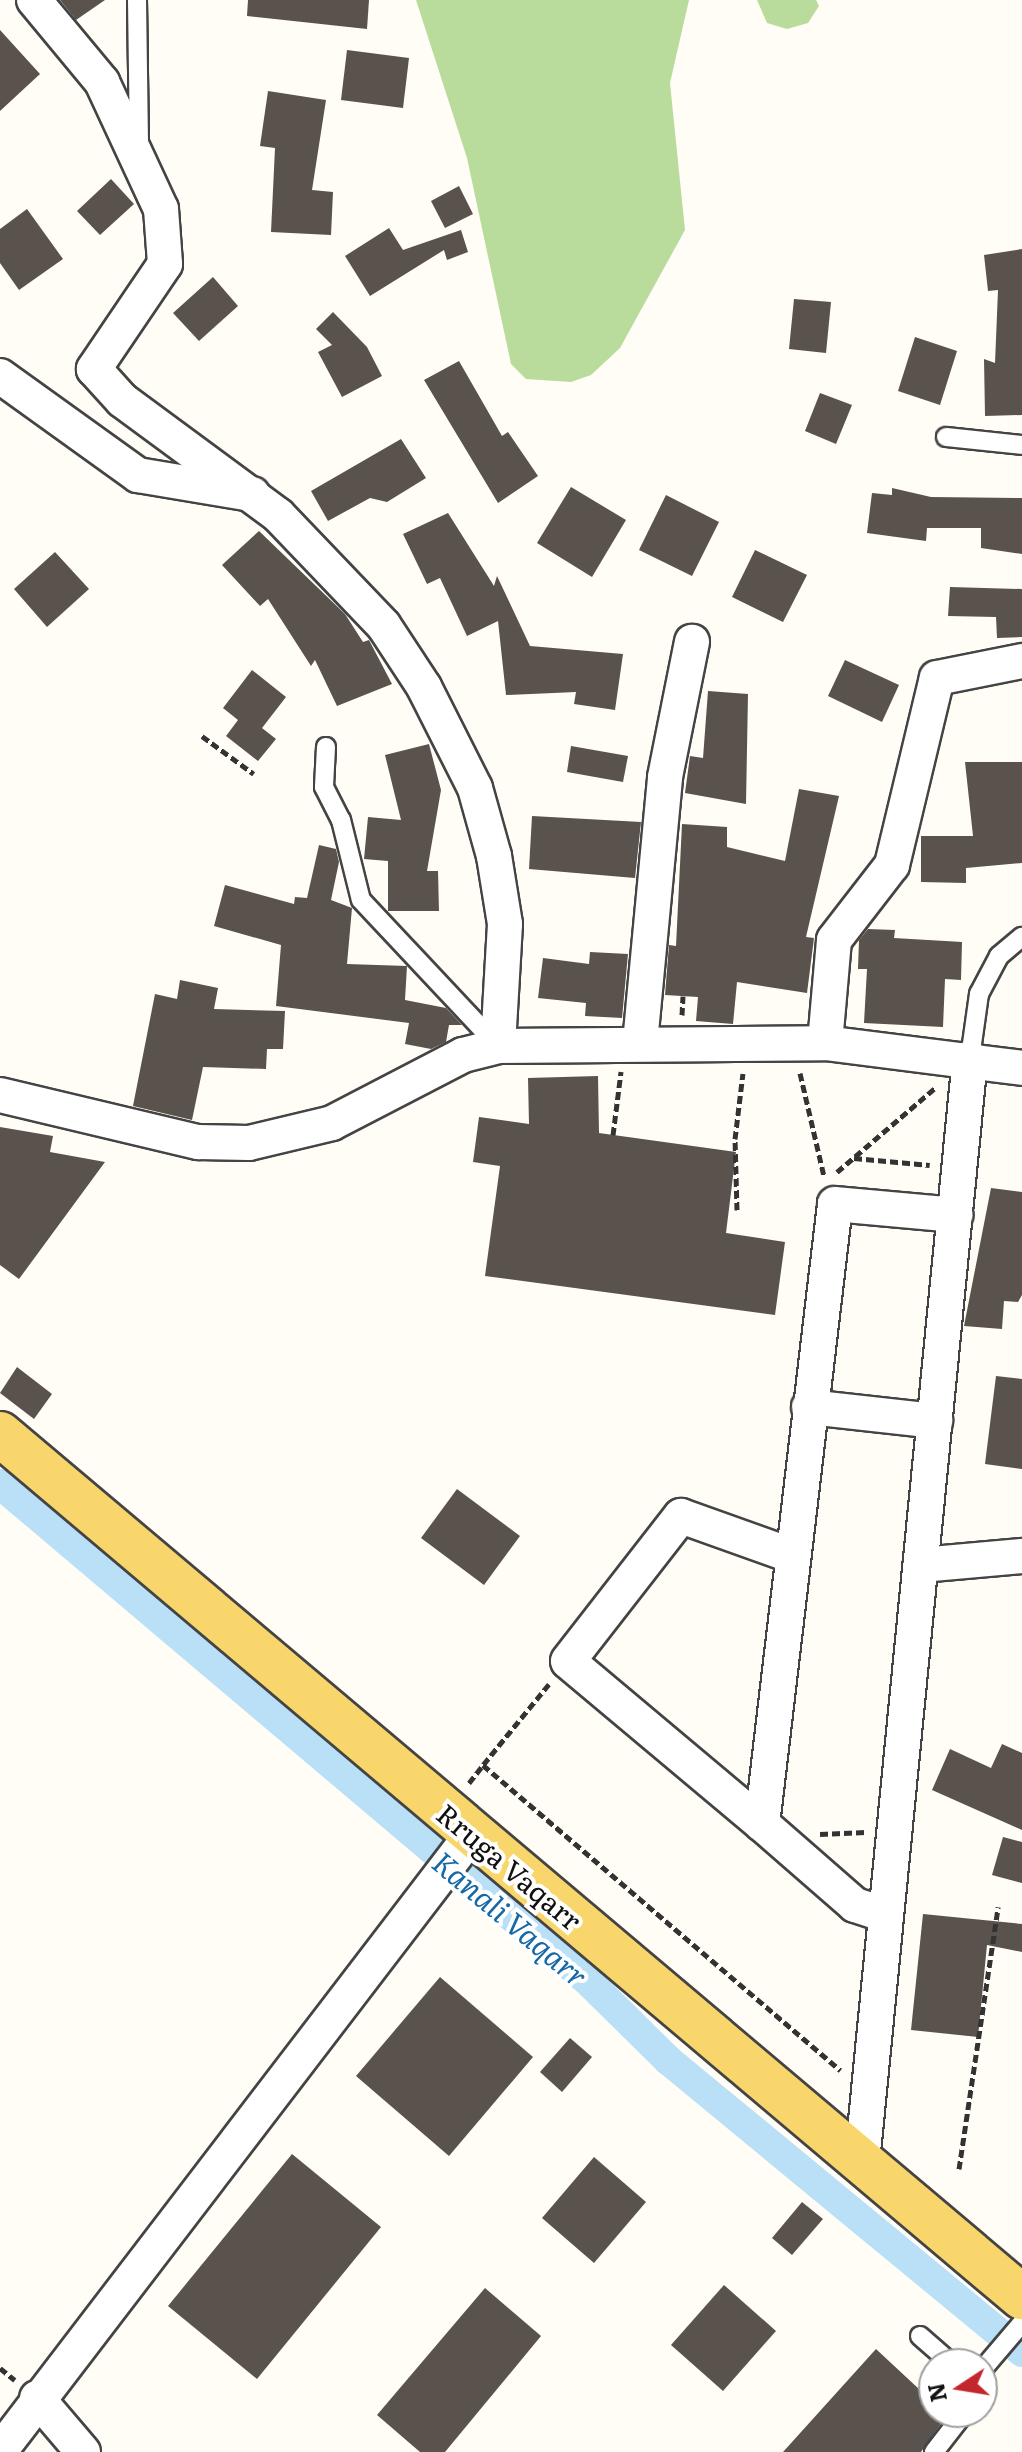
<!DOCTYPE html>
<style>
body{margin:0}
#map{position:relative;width:1022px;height:2452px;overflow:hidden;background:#fffdf5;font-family:Literata,serif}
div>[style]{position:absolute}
.forest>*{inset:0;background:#b9dc9c}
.canal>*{height:30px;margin:-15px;padding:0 15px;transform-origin:15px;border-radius:15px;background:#b9e0f7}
.building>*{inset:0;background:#5a524d}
.path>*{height:5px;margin-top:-2.5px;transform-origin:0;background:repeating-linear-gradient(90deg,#333 0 8px,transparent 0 12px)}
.roads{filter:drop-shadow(2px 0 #444) drop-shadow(-2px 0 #444) drop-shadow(0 2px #444) drop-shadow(0 -2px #444)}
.service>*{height:18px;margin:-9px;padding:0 9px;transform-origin:9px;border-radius:9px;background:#fff}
.minor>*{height:34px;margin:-17px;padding:0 17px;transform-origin:17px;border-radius:17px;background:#fff}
.primary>*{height:44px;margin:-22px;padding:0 22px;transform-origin:22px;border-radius:22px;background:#f9d66b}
span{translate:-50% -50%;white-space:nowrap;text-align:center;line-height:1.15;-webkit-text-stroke:8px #fff;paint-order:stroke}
.street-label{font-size:28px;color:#111}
.water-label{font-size:30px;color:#1768a6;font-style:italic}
.north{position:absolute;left:918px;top:2348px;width:80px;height:80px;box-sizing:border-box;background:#fff;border:2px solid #a0a0a0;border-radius:50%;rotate:258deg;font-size:22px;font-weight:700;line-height:32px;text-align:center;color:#111}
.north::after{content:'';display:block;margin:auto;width:28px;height:36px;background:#c4262e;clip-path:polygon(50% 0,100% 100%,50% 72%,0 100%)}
</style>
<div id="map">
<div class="forest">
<i style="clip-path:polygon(416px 0,689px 0,670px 83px,685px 230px,620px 348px,591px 375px,571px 382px,526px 379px,511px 364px,467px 158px)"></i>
<i style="clip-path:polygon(757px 0,816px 0,819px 6px,808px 23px,787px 29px,767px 23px)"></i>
</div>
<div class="canal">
<i style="left:0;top:1484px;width:773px;rotate:40.22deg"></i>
<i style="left:590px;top:1983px;width:110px;rotate:44.6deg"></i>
<i style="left:668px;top:2060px;width:459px;rotate:39.5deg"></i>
</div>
<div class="building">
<i style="clip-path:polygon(60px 0,105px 0,76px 20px)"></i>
<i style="clip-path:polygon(248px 0,369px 0,367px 29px,247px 16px)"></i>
<i style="clip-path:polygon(0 30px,40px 74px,0 111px)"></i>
<i style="clip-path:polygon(347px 50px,409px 58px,403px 108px,341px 100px)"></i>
<i style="clip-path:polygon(268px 91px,326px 100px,312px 190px,333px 192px,331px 235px,271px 232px,275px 148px,260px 146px)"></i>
<i style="clip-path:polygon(111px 179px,134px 204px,100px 235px,77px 211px)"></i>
<i style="clip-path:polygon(459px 186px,473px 214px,445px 228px,431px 201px)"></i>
<i style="clip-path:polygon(27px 209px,63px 259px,19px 290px,0 263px,0 229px)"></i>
<i style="clip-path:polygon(389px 228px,403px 250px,461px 230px,468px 252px,447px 260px,444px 250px,370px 296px,345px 256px)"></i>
<i style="clip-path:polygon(1022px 249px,1022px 415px,985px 416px,984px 359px,995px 363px,998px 290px,988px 291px,984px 255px)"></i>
<i style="clip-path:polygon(213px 277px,238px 306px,199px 341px,173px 313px)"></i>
<i style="clip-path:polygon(794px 299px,831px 302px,826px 353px,789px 349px)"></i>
<i style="clip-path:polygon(333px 312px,367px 347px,382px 376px,342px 397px,318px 352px,332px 345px,316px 329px)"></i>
<i style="clip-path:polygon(915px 337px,957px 351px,940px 405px,898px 391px)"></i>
<i style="clip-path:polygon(459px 361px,502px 436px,508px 432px,538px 476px,498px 503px,424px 380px)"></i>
<i style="clip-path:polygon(820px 393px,852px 405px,836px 444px,805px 431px)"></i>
<i style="clip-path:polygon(401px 439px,426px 478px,387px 502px,370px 498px,328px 521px,311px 491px)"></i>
<i style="clip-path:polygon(571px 487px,626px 520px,592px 577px,537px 543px)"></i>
<i style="clip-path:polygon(892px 488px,931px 497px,1022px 498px,1022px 554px,981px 548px,981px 528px,927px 528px,926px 541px,867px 533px,872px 493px,892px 495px)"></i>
<i style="clip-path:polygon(666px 495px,719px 522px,692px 576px,639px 550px)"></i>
<i style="clip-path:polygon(448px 513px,494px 586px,497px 576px,530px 646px,623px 654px,615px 710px,574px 704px,576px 692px,506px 695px,498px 621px,467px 636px,440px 578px,427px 584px,403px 534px)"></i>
<i style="clip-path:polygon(259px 531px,345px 614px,363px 642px,369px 640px,392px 684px,337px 706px,315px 660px,311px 666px,268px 599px,260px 606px,222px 565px)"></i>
<i style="clip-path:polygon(755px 550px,807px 575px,783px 622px,732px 597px)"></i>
<i style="clip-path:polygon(55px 552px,89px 589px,47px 627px,14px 589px)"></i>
<i style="clip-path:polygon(950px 587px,1022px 589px,1022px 637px,997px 638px,996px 617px,948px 616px)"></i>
<i style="clip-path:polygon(845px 660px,899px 685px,882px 722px,828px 696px)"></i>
<i style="clip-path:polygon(252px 670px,286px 697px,262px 728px,276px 739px,258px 761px,226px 736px,238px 720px,223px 708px)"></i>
<i style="clip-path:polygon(708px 691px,748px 694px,746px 804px,685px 793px,690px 756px,703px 758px)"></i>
<i style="clip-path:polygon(429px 744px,441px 790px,427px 871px,438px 871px,439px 911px,388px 911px,388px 861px,364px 859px,368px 817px,401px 820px,385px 755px)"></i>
<i style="clip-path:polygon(571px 746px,628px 756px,623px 782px,567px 772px)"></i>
<i style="clip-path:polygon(965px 762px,1022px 762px,1022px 863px,966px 868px,966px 883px,921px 882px,921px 836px,973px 836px)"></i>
<i style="clip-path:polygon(799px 789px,839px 796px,806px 937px,814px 938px,807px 993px,737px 982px,733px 1024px,696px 1021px,698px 997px,665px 995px,669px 945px,676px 946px,682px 824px,727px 827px,727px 847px,785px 861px)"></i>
<i style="clip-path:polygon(532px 816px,641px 822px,635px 878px,529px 869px)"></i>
<i style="clip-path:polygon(319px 845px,336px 849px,339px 862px,331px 900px,352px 908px,347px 964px,407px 966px,405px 1000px,446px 1008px,462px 1025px,449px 1025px,446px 1042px,431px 1049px,405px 1044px,409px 1023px,276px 1006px,281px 945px,214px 926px,225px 885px,294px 904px,295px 897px,307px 898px)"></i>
<i style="clip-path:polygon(868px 929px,895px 930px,894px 938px,962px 942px,961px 980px,945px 979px,943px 1027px,864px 1023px,867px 969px,858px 969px,859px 940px)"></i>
<i style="clip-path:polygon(590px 952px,628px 954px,622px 1018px,585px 1016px,586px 1003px,538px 998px,543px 958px,589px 964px)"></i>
<i style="clip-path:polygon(180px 980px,218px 988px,214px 1009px,285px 1011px,283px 1049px,267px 1049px,266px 1069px,203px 1067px,192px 1120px,133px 1106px,155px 994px,177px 999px)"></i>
<i style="clip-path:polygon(598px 1076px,599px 1133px,736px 1152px,726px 1233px,785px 1242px,775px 1315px,485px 1276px,500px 1166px,473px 1162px,479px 1117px,529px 1124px,528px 1078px)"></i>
<i style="clip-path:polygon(0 1127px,53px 1136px,50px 1152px,105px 1162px,19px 1279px,0 1265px)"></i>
<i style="clip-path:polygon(991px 1188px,1022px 1192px,1022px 1295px,1018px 1302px,1004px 1301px,1002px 1329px,964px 1326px)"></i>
<i style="clip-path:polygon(17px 1367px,52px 1394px,34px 1419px,0 1393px)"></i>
<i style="clip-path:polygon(996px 1376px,1022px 1379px,1022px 1469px,985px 1464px)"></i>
<i style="clip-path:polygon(457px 1489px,520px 1536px,484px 1585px,421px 1538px)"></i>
<i style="clip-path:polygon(1002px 1744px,1022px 1753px,1022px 1830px,932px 1790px,950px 1749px,991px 1768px)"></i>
<i style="clip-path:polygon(1003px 1837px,1022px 1842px,1022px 1883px,992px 1875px)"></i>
<i style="clip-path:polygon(923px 1914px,1022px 1924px,1022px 1952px,987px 1945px,978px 2037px,911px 2030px)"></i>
<i style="clip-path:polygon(440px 1977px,533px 2057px,449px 2156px,356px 2076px)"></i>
<i style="clip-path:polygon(570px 2038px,592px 2057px,562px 2092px,540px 2072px)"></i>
<i style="clip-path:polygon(292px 2154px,381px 2227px,257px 2379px,168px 2306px)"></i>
<i style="clip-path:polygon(594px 2157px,646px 2202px,594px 2263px,542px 2218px)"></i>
<i style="clip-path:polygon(802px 2202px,823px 2219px,792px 2255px,772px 2238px)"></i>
<i style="clip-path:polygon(724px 2285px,776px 2331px,723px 2391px,671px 2345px)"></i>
<i style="clip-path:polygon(485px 2288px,541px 2336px,445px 2452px,420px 2452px,377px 2415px)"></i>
<i style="clip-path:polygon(876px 2349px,934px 2403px,934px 2412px,947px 2415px,921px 2452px,783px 2452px)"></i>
</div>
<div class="path">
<i style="left:202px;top:736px;width:64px;rotate:36.2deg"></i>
<i style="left:682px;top:1015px;width:19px;rotate:-87deg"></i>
<i style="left:800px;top:1073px;width:106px;rotate:76.9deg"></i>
<i style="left:613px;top:1135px;width:64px;rotate:-82.8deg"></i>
<i style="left:854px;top:1158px;width:76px;rotate:5.3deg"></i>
<i style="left:837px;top:1172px;width:130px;rotate:-40.6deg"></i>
<i style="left:737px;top:1210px;width:71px;rotate:-91.6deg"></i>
<i style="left:735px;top:1139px;width:66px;rotate:-83.1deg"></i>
<i style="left:549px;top:1684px;width:104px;rotate:129.2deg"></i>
<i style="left:483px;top:1765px;width:470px;rotate:40.5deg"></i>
<i style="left:469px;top:1783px;width:23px;rotate:-52deg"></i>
<i style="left:820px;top:1834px;width:46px;rotate:-2.5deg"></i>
<i style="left:959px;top:2169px;width:265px;rotate:-81.5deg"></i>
<i style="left:0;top:2368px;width:19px;rotate:39deg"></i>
</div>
<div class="roads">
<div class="service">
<i style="left:137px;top:0;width:143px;rotate:89.2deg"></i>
<i style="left:946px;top:437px;width:76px;rotate:6deg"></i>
<i style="left:326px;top:747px;width:40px;rotate:92.9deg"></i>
<i style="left:324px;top:787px;width:37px;rotate:63deg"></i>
<i style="left:341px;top:820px;width:82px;rotate:76deg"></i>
<i style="left:361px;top:900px;width:200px;rotate:46.8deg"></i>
<i style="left:970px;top:1058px;width:65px;rotate:-82deg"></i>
<i style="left:979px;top:994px;width:43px;rotate:-62.2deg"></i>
<i style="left:999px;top:956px;width:30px;rotate:-40deg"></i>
<i style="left:920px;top:2336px;width:43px;rotate:41.2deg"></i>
<i style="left:982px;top:2370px;width:62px;rotate:-49.6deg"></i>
<i style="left:934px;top:2452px;width:51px;rotate:-52.2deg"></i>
</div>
<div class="minor">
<i style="left:34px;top:0;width:107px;rotate:50.3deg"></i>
<i style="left:102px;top:82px;width:140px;rotate:65.1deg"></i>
<i style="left:161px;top:209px;width:55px;rotate:85.8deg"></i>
<i style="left:165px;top:264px;width:127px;rotate:124.1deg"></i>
<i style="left:94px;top:369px;width:42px;rotate:47.9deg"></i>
<i style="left:122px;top:400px;width:194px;rotate:36.4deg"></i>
<i style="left:278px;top:515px;width:153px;rotate:46.3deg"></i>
<i style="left:384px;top:626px;width:73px;rotate:56.7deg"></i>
<i style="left:424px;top:687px;width:113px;rotate:63.2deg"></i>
<i style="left:475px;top:788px;width:71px;rotate:74.4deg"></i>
<i style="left:494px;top:856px;width:69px;rotate:80.8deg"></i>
<i style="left:505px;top:924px;width:122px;rotate:93.3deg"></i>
<i style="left:0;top:376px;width:170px;rotate:35.7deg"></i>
<i style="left:138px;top:475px;width:116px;rotate:9.5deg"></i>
<i style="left:640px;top:1043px;width:267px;rotate:-84.6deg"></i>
<i style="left:665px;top:777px;width:138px;rotate:-78.7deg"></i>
<i style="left:825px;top:1043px;width:103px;rotate:-85deg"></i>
<i style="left:834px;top:940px;width:95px;rotate:-52.3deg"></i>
<i style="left:892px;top:865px;width:192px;rotate:-76.5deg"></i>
<i style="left:937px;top:678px;width:87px;rotate:-11.3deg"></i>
<i style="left:0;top:1095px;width:204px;rotate:13.4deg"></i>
<i style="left:198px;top:1142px;width:51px;rotate:1.1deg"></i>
<i style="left:249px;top:1143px;width:85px;rotate:-13.5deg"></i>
<i style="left:332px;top:1123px;width:148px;rotate:-27.4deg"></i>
<i style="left:463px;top:1055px;width:36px;rotate:-14deg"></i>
<i style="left:498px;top:1046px;width:327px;rotate:-0.5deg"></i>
<i style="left:825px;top:1043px;width:199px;rotate:7.2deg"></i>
<i style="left:809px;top:1407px;width:127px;rotate:6.3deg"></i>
<i style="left:921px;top:1565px;width:101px;rotate:-5.1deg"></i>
<i style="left:762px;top:1824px;width:253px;rotate:-140deg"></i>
<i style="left:568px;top:1661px;width:184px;rotate:-52.1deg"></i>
<i style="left:681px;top:1516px;width:119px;rotate:19.7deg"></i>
<i style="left:886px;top:1915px;width:33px;rotate:-162deg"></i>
<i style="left:855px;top:1905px;width:123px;rotate:-138.9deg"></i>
<i style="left:762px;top:1824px;width:624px;rotate:-83.28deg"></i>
<i style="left:835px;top:1204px;width:121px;rotate:5.2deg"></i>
<i style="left:862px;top:2162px;width:1109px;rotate:-84.41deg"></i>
<i style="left:37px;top:2398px;width:71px;rotate:49.6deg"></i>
<i style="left:0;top:2451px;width:777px;rotate:-52.58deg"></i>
</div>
<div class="primary">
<i style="left:0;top:1434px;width:1338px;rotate:40.18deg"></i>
</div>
</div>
<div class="street-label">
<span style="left:510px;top:1866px;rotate:40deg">Rruga Vaqarr</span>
</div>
<div class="water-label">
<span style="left:511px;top:1918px;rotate:40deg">Kanali Vaqarr</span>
</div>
<div class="north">N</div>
</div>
